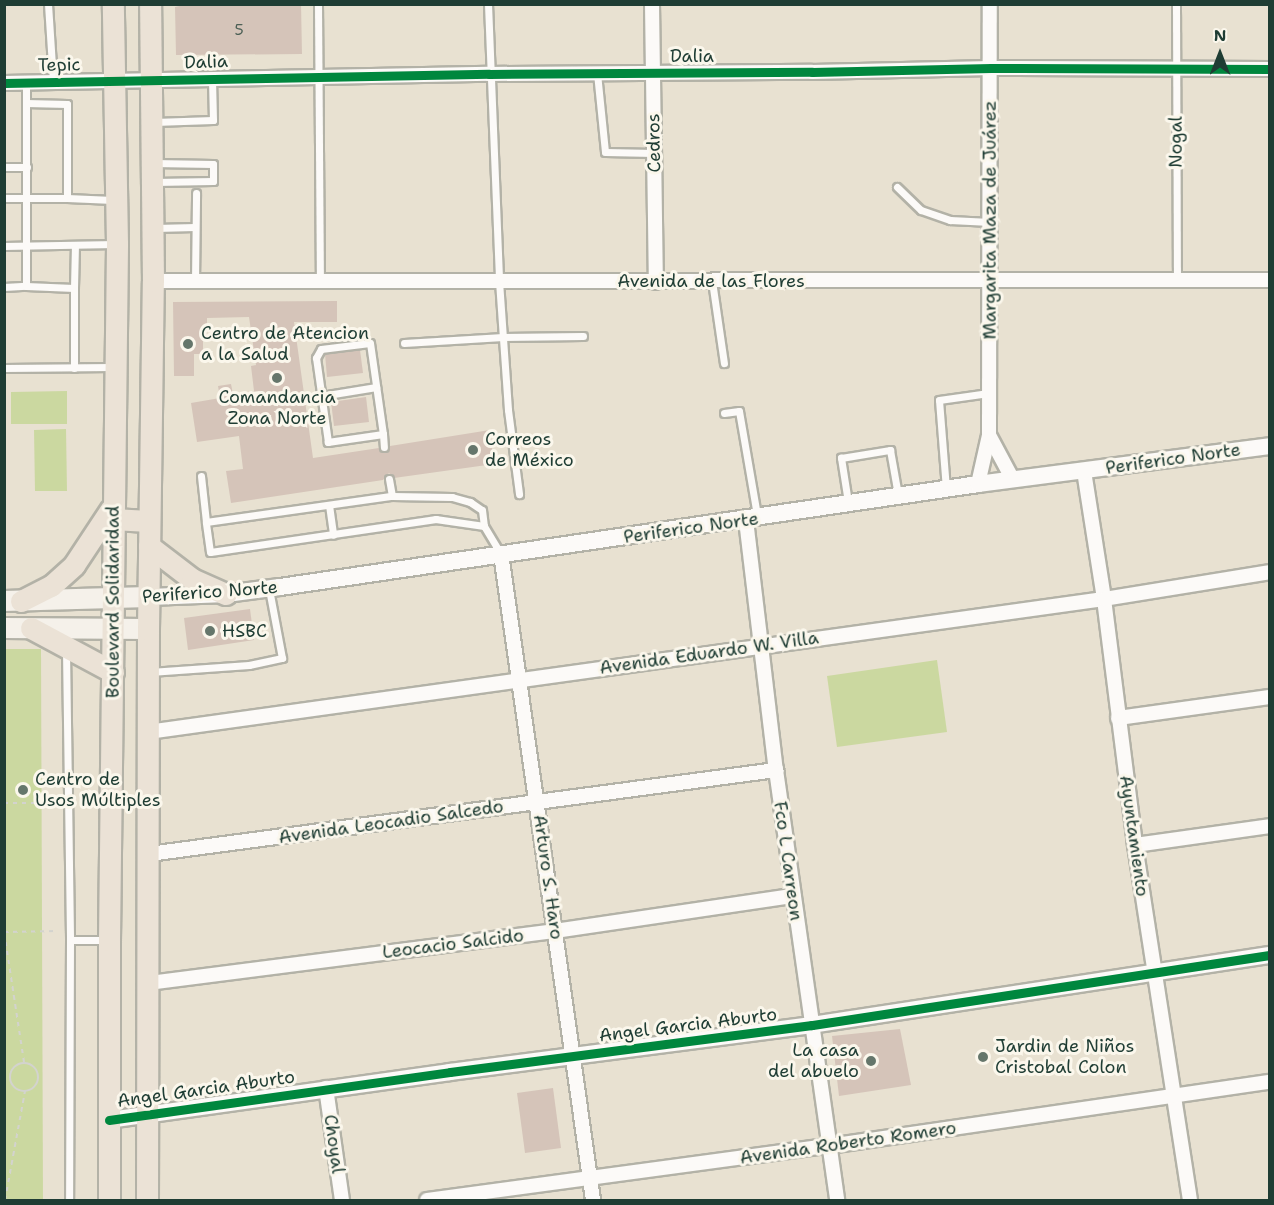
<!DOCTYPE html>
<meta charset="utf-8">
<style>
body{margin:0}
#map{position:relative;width:1274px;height:1205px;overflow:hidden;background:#e8e1d1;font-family:"Shantell Sans",sans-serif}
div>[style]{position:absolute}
.green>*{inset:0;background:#cbd8a0}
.building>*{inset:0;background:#d5c4b9}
.path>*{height:2px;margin-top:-1px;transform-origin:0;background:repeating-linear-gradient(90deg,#d3d3ce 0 4.5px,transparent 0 9px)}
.path>.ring{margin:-1px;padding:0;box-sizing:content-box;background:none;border:2px solid #d3d3ce;border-radius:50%}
.roads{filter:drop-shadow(2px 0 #b3b2a7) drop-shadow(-2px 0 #b3b2a7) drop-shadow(0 2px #b3b2a7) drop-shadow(0 -2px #b3b2a7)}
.service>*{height:7px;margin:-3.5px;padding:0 3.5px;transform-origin:3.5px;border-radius:3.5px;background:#fcfaf8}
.minor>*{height:14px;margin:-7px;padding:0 7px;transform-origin:7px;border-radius:7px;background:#fcfaf8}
.tertiary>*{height:16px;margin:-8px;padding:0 8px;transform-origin:8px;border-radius:8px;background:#fcfaf8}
.secondary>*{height:20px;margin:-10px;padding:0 10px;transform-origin:10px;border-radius:10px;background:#f5f1ea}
.primary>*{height:21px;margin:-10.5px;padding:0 10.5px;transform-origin:10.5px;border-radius:10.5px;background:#ebe2d6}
.cycleway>*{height:9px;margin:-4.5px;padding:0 4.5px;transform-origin:4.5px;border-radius:4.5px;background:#00873e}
.dots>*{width:16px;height:16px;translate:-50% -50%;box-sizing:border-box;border:3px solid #fbf7ec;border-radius:50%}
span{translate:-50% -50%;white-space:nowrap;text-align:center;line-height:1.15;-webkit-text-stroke:6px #fbf7ec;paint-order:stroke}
.number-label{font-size:15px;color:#4c5f55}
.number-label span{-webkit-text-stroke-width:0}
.street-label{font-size:18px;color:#1f3d34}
.poi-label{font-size:18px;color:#1f3d34}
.left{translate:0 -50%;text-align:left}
.right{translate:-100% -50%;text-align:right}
.frame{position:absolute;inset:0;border:6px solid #1f3d34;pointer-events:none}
.north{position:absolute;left:1190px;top:24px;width:60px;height:60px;-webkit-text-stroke:4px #fbf7ec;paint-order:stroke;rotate:0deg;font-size:16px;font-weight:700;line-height:24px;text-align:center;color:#1f3d34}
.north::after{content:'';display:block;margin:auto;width:21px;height:27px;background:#1f3d34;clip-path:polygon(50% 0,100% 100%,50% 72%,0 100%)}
</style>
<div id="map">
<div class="green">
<i style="clip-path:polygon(67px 391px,67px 424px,11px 424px,11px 392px)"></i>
<i style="clip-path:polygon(66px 429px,67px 491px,35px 491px,34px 430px)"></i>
<i style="clip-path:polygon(5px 649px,41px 649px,43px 1200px,5px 1200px)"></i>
<i style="clip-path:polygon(937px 660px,947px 732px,837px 747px,827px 676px)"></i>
</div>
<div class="building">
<i style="clip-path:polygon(188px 4px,301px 4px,302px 54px,176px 55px,175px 7px)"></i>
<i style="clip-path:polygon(337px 301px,337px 322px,294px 322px,313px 458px,379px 448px,385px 452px,390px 446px,490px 430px,494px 464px,394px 478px,389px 473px,383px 480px,231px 503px,226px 471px,243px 469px,239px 436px,197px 442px,191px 403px,220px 398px,218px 386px,231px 384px,233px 394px,254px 391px,251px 366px,256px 365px,249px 317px,207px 318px,207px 335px,203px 335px,203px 354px,194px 354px,194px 376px,174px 376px,173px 302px)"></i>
<i style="clip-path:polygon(360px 350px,363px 373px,327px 377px,325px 354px)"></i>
<i style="clip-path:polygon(366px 397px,369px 422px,334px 426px,331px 402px)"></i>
<i style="clip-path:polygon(250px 609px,254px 640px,188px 650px,184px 618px)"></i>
<i style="clip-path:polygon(900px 1029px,911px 1085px,839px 1096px,832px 1036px)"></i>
<i style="clip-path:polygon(553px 1088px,561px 1148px,525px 1153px,517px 1093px)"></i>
</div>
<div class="path">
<i style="left:4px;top:803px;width:37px"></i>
<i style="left:24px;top:1062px;width:132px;rotate:-98.7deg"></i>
<i style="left:4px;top:932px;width:54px;rotate:-1.1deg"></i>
<i class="ring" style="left:10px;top:1063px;width:26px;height:26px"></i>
<i style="left:5px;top:1200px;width:111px;rotate:-79.6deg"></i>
</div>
<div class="roads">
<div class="service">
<i style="left:48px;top:4px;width:78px;rotate:86.3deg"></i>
<i style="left:318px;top:4px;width:277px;rotate:89.6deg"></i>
<i style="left:488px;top:4px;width:277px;rotate:87.7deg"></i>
<i style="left:499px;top:281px;width:129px;rotate:86deg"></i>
<i style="left:508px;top:410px;width:85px;rotate:82.5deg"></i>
<i style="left:1176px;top:4px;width:276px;rotate:89.8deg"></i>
<i style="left:597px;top:73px;width:79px;rotate:84.2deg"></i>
<i style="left:605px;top:152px;width:49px;rotate:1.2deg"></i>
<i style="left:154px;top:122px;width:59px;rotate:-1.9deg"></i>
<i style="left:213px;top:120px;width:42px;rotate:-91.4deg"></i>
<i style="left:153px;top:163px;width:60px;rotate:1deg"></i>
<i style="left:213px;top:164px;width:17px;rotate:90deg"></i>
<i style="left:213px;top:181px;width:59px;rotate:179deg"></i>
<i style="left:4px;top:167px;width:23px"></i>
<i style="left:897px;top:187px;width:33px;rotate:44deg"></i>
<i style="left:921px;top:210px;width:31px;rotate:19deg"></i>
<i style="left:950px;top:220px;width:40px;rotate:2.9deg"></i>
<i style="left:4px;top:198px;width:63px"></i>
<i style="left:67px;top:198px;width:94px;rotate:-90deg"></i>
<i style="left:67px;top:104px;width:41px;rotate:-178.6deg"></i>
<i style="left:67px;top:198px;width:46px;rotate:2.5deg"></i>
<i style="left:155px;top:228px;width:40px;rotate:-1.4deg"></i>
<i style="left:4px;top:246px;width:112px;rotate:-1deg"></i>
<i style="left:195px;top:281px;width:88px;rotate:-89.3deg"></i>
<i style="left:712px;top:281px;width:83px;rotate:81.7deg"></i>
<i style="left:26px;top:286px;width:48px;rotate:2.4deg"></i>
<i style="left:74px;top:288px;width:80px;rotate:90deg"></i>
<i style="left:4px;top:287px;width:22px;rotate:-3deg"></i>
<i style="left:26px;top:286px;width:203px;rotate:-90deg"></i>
<i style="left:74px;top:288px;width:43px;rotate:-88.7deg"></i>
<i style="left:404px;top:343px;width:99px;rotate:-3.5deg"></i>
<i style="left:503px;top:337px;width:80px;rotate:-0.7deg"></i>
<i style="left:4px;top:368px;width:109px;rotate:-0.5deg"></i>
<i style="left:321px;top:396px;width:56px;rotate:-9.3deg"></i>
<i style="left:724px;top:413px;width:15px;rotate:-8deg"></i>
<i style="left:739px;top:411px;width:106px;rotate:80.2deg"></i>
<i style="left:383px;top:434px;width:56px;rotate:171.7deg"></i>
<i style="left:328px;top:442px;width:85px;rotate:-98.1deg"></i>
<i style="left:316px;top:358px;width:10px;rotate:-61deg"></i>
<i style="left:321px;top:349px;width:49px;rotate:-7deg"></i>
<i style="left:370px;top:343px;width:92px;rotate:81.9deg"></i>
<i style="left:383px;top:434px;width:13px;rotate:86deg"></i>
<i style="left:201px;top:476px;width:46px;rotate:83.8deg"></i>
<i style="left:389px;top:479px;width:17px;rotate:80deg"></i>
<i style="left:946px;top:489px;width:89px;rotate:-94.5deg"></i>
<i style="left:939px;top:400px;width:50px;rotate:-8deg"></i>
<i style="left:848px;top:502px;width:45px;rotate:-99deg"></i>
<i style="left:841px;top:458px;width:50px;rotate:-9.3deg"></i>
<i style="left:890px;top:450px;width:46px;rotate:79.9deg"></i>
<i style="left:329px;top:505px;width:30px;rotate:82deg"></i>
<i style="left:484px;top:526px;width:49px;rotate:-171.7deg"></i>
<i style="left:436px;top:519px;width:228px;rotate:171.7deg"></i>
<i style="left:210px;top:552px;width:30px;rotate:-98deg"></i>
<i style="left:206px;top:522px;width:188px;rotate:-8deg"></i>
<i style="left:392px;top:496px;width:60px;rotate:1deg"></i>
<i style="left:452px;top:497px;width:19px;rotate:16deg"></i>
<i style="left:470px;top:502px;width:14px;rotate:34deg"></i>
<i style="left:482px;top:510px;width:16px;rotate:83deg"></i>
<i style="left:484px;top:526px;width:33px;rotate:59deg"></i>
<i style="left:66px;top:650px;width:290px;rotate:89.2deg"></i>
<i style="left:70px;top:940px;width:260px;rotate:90.2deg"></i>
<i style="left:150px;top:672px;width:99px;rotate:-4deg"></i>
<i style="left:249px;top:665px;width:34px;rotate:-12deg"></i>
<i style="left:282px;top:658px;width:70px;rotate:-100.7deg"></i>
<i style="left:70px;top:940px;width:37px"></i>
</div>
<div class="minor">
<i style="left:652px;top:4px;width:278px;rotate:89.2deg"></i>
<i style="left:4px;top:83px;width:485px;rotate:-1.1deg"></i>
<i style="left:489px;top:74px;width:323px;rotate:-0.4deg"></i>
<i style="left:812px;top:72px;width:179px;rotate:-1.3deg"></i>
<i style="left:991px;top:68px;width:279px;rotate:0.2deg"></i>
<i style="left:153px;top:281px;width:1117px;rotate:-0.05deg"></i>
<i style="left:989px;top:435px;width:51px;rotate:61.9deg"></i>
<i style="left:1084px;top:471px;width:130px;rotate:81.1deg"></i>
<i style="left:1104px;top:599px;width:248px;rotate:82.8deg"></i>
<i style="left:1135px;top:845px;width:359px;rotate:81.2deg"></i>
<i style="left:978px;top:484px;width:50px;rotate:-77.3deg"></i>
<i style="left:989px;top:435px;width:431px;rotate:-89.9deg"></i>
<i style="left:746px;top:520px;width:252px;rotate:83.2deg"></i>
<i style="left:776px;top:770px;width:434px;rotate:81.9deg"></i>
<i style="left:501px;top:554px;width:653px;rotate:81.89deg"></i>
<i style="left:1118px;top:718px;width:153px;rotate:-7.9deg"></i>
<i style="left:148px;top:732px;width:965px;rotate:-7.92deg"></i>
<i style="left:1104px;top:599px;width:168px;rotate:-9.2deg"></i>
<i style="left:1135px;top:845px;width:136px;rotate:-8deg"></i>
<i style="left:149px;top:854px;width:633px;rotate:-7.63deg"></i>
<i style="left:149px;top:983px;width:409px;rotate:-7.3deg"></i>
<i style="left:555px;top:931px;width:241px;rotate:-8.4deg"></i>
<i style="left:326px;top:1088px;width:113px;rotate:81.9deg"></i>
<i style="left:427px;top:1200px;width:406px;rotate:-7.7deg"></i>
<i style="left:829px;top:1146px;width:446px;rotate:-8.3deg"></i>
</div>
<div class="tertiary">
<i style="left:149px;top:597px;width:77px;rotate:-2.2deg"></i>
<i style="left:226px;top:594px;width:54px;rotate:-7.4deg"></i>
<i style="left:280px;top:587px;width:706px;rotate:-8.39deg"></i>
<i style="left:978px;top:484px;width:294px;rotate:-7.4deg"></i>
<i style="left:109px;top:1120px;width:344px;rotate:-8deg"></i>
<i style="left:450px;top:1072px;width:365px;rotate:-7.4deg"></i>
<i style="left:812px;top:1025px;width:463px;rotate:-8.7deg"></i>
</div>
<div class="secondary">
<i style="left:4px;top:601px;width:145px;rotate:-1.6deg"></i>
<i style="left:4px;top:628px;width:144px;rotate:0.4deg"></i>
</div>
<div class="primary">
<i style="left:112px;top:519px;width:37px;rotate:3deg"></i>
<i style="left:149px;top:546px;width:54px;rotate:37.5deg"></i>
<i style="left:192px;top:579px;width:37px;rotate:24deg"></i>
<i style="left:21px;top:601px;width:34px;rotate:-27deg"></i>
<i style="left:51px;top:586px;width:31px;rotate:-42deg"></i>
<i style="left:74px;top:565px;width:67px;rotate:-56.5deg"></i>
<i style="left:31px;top:628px;width:93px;rotate:28.2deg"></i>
<i style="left:109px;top:1200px;width:260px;rotate:-90deg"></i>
<i style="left:109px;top:940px;width:696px;rotate:-89.34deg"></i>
<i style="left:117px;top:244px;width:240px;rotate:-91deg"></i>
<i style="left:147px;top:1200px;width:571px;rotate:-89.9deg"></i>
<i style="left:148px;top:629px;width:348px;rotate:-89.2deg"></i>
<i style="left:153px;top:281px;width:277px;rotate:-90.6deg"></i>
</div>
</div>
<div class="cycleway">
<i style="left:4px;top:83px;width:485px;rotate:-1.1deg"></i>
<i style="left:489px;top:74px;width:323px;rotate:-0.4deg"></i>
<i style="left:812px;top:72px;width:179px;rotate:-1.3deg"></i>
<i style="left:991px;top:68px;width:279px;rotate:0.2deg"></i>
<i style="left:109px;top:1120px;width:344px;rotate:-8deg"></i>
<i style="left:450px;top:1072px;width:365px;rotate:-7.4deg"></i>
<i style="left:812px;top:1025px;width:463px;rotate:-8.7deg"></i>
</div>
<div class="dots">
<i style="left:188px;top:344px;background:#65766b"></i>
<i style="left:277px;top:378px;background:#65766b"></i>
<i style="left:473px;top:450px;background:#65766b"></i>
<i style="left:210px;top:631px;background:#65766b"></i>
<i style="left:23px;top:790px;background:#65766b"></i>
<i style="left:983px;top:1057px;background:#65766b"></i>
<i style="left:871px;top:1061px;background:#65766b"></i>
</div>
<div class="number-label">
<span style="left:239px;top:31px">5</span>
</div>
<div class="street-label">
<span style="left:692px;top:56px">Dalia</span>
<span style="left:206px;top:62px;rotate:-2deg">Dalia</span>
<span style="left:59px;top:65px;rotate:-1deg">Tepic</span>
<span style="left:1176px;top:142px;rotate:-90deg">Nogal</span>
<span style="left:654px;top:143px;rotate:-91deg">Cedros</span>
<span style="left:990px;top:220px;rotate:-90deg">Margarita Maza de Juárez</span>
<span style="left:711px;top:281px">Avenida de las Flores</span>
<span style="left:1173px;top:459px;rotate:-8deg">Periferico Norte</span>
<span style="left:691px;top:528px;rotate:-8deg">Periferico Norte</span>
<span style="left:210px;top:592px;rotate:-4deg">Periferico Norte</span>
<span style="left:113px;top:602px;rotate:-90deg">Boulevard Solidaridad</span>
<span style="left:709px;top:653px;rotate:-8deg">Avenida Eduardo W. Villa</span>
<span style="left:391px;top:822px;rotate:-8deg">Avenida Leocadio Salcedo</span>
<span style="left:1134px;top:836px;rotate:82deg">Ayuntamiento</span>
<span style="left:788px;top:861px;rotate:82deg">Fco L Carreon</span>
<span style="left:548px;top:877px;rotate:82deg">Arturo S. Haro</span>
<span style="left:453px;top:944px;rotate:-7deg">Leocacio Salcido</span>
<span style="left:688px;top:1025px;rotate:-7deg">Angel Garcia Aburto</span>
<span style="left:206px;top:1089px;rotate:-8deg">Angel Garcia Aburto</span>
<span style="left:848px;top:1143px;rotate:-8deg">Avenida Roberto Romero</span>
<span style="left:334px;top:1144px;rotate:82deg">Choyal</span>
</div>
<div class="poi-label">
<span class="left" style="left:201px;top:344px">Centro de Atencion<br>a la Salud</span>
<span style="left:277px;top:408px">Comandancia<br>Zona Norte</span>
<span class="left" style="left:485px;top:450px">Correos<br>de México</span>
<span class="left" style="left:222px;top:631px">HSBC</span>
<span class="left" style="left:35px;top:790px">Centro de<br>Usos Múltiples</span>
<span class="left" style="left:995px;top:1057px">Jardin de Niños<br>Cristobal Colon</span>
<span class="right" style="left:859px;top:1061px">La casa<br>del abuelo</span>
</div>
<div class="frame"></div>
<div class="north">N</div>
</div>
